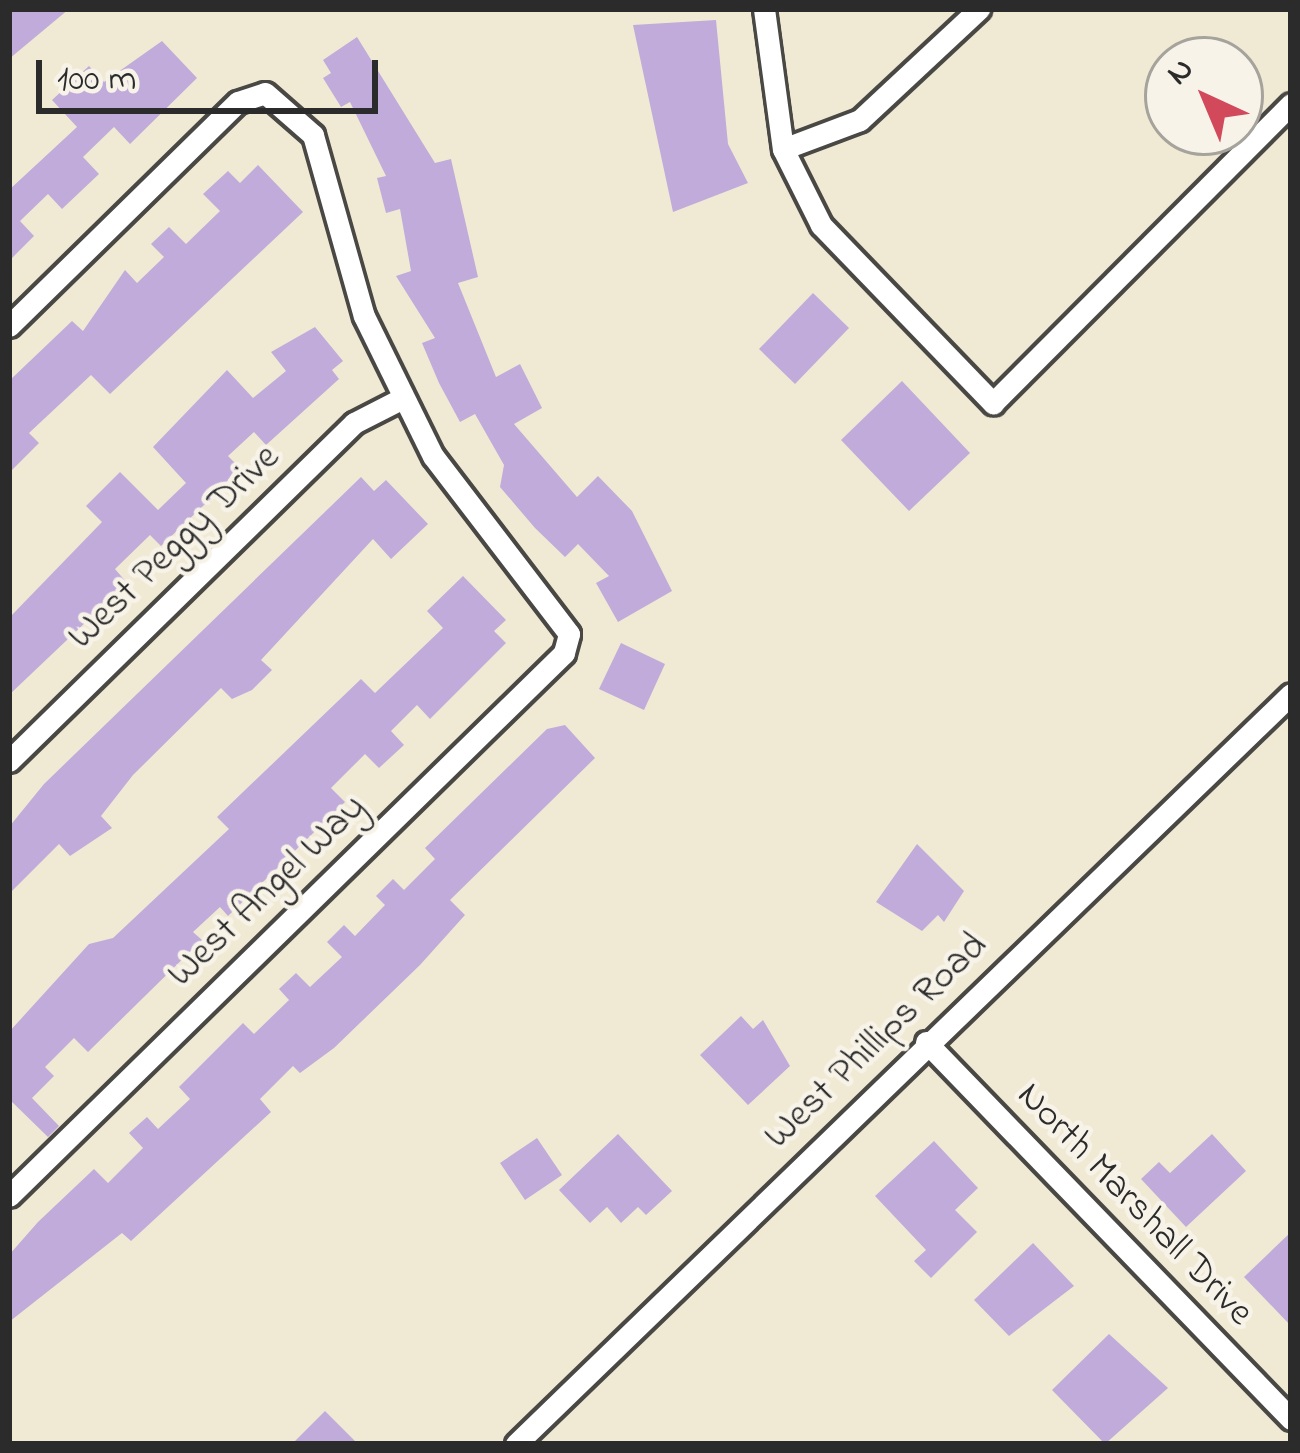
<!DOCTYPE html>
<style>
body{margin:0}
#map{position:relative;width:1300px;height:1453px;overflow:hidden;background:#f0ead4;font-family:"Indie Flower",sans-serif}
div>[style]{position:absolute}
.building>*{inset:0;background:#c1abda}
.roads{filter:drop-shadow(3px 0 #494844) drop-shadow(-3px 0 #494844) drop-shadow(0 3px #494844) drop-shadow(0 -3px #494844)}
.street>*{height:21px;margin:-10.5px;padding:0 10.5px;transform-origin:10.5px;border-radius:10.5px;background:#fff}
span{translate:-50% -50%;white-space:nowrap;text-align:center;line-height:1.15;-webkit-text-stroke:9px #f7f3e8;paint-order:stroke}
.street-label{font-size:39px;color:#2b2b2b}
.frame{position:absolute;inset:0;border:12px solid #2b2b2b;pointer-events:none}
.north{position:absolute;left:1144px;top:36px;width:120px;height:120px;box-sizing:border-box;background:#f7f3e8;border:3px solid #a5a39c;border-radius:50%;rotate:316deg;font-size:33px;font-weight:700;line-height:48px;text-align:center;color:#2b2b2b}
.north::after{content:'';display:block;margin:auto;width:42px;height:54px;background:#d1495b;clip-path:polygon(50% 0,100% 100%,50% 72%,0 100%)}
.scale{position:absolute;left:36px;top:60px;width:342px;height:54px;box-sizing:border-box;border:6px solid #2b2b2b;border-top:0;padding-left:15px;font-size:36px;line-height:42px;white-space:nowrap;color:#2b2b2b;-webkit-text-stroke:9px #f7f3e8;paint-order:stroke}
</style>
<div id="map">
<div class="building">
<i style="clip-path:polygon(9px 9px,69px 9px,9px 59px)"></i>
<i style="clip-path:polygon(716px 20px,728px 144px,748px 183px,673px 212px,633px 25px)"></i>
<i style="clip-path:polygon(357px 37px,435px 163px,451px 159px,478px 277px,458px 283px,496px 377px,520px 364px,542px 408px,514px 424px,577px 497px,598px 476px,632px 511px,672px 591px,618px 622px,596px 583px,609px 576px,578px 544px,565px 557px,535px 528px,500px 487px,504px 465px,475px 414px,460px 422px,439px 383px,422px 343px,435px 338px,396px 276px,411px 271px,400px 209px,386px 213px,377px 178px,386px 176px,350px 102px,341px 107px,323px 78px,331px 73px,323px 60px)"></i>
<i style="clip-path:polygon(162px 41px,197px 78px,130px 144px,114px 127px,83px 157px,99px 174px,62px 209px,48px 194px,20px 221px,34px 236px,9px 261px,9px 190px,77px 127px,52px 100px,89px 66px,104px 82px)"></i>
<i style="clip-path:polygon(258px 165px,303px 212px,110px 394px,91px 375px,29px 433px,39px 443px,9px 473px,9px 381px,72px 321px,83px 331px,125px 270px,137px 283px,164px 257px,151px 244px,169px 227px,186px 244px,220px 211px,203px 194px,228px 171px,240px 183px)"></i>
<i style="clip-path:polygon(813px 293px,849px 328px,795px 384px,759px 349px)"></i>
<i style="clip-path:polygon(315px 327px,343px 361px,332px 370px,339px 379px,266px 445px,254px 432px,228px 456px,238px 466px,224px 486px,161px 546px,150px 535px,115px 569px,127px 583px,9px 695px,9px 618px,102px 522px,86px 506px,120px 472px,158px 510px,186px 483px,153px 447px,227px 370px,253px 398px,286px 371px,271px 352px)"></i>
<i style="clip-path:polygon(902px 381px,970px 453px,909px 511px,841px 440px)"></i>
<i style="clip-path:polygon(361px 477px,374px 491px,386px 480px,428px 524px,391px 559px,373px 539px,261px 660px,272px 670px,252px 690px,232px 699px,221px 688px,133px 775px,101px 816px,112px 828px,70px 856px,59px 844px,9px 894px,9px 827px,44px 784px)"></i>
<i style="clip-path:polygon(463px 576px,506px 620px,494px 631px,506px 643px,430px 719px,417px 705px,391px 731px,404px 745px,379px 768px,365px 754px,331px 788px,345px 802px,228px 916px,220px 907px,193px 932px,202px 940px,88px 1052px,74px 1038px,45px 1067px,54px 1076px,32px 1098px,59px 1126px,48px 1137px,9px 1099px,9px 1032px,89px 944px,113px 938px,229px 829px,217px 817px,361px 679px,375px 693px,443px 628px,427px 611px)"></i>
<i style="clip-path:polygon(621px 643px,665px 664px,644px 710px,599px 689px)"></i>
<i style="clip-path:polygon(565px 725px,595px 758px,450px 900px,465px 915px,420px 965px,334px 1048px,300px 1073px,293px 1066px,260px 1099px,271px 1112px,131px 1241px,122px 1233px,9px 1322px,9px 1255px,38px 1222px,94px 1169px,108px 1183px,143px 1148px,129px 1133px,147px 1117px,158px 1129px,190px 1099px,179px 1087px,243px 1023px,254px 1034px,289px 1000px,279px 989px,296px 973px,310px 987px,342px 957px,327px 942px,344px 925px,355px 936px,385px 905px,376px 896px,393px 879px,404px 890px,435px 859px,425px 848px,547px 729px)"></i>
<i style="clip-path:polygon(917px 844px,964px 891px,944px 922px,938px 915px,922px 931px,876px 902px)"></i>
<i style="clip-path:polygon(741px 1016px,753px 1029px,763px 1020px,790px 1066px,748px 1105px,700px 1055px)"></i>
<i style="clip-path:polygon(618px 1134px,672px 1191px,646px 1215px,638px 1207px,621px 1223px,607px 1207px,590px 1223px,559px 1190px)"></i>
<i style="clip-path:polygon(1212px 1134px,1246px 1171px,1186px 1227px,1141px 1179px,1159px 1162px,1170px 1173px)"></i>
<i style="clip-path:polygon(537px 1138px,562px 1175px,525px 1200px,500px 1163px)"></i>
<i style="clip-path:polygon(934px 1141px,978px 1188px,955px 1210px,977px 1232px,931px 1278px,914px 1261px,926px 1250px,875px 1196px)"></i>
<i style="clip-path:polygon(1291px 1232px,1291px 1326px,1244px 1277px)"></i>
<i style="clip-path:polygon(1033px 1243px,1074px 1286px,1009px 1336px,974px 1300px)"></i>
<i style="clip-path:polygon(1109px 1334px,1168px 1388px,1105px 1444px,1052px 1390px)"></i>
<i style="clip-path:polygon(325px 1411px,358px 1444px,292px 1444px)"></i>
</div>
<div class="roads">
<div class="street">
<i style="left:764px;top:9px;width:141px;rotate:82.3deg"></i>
<i style="left:783px;top:149px;width:85px;rotate:63.4deg"></i>
<i style="left:821px;top:225px;width:248px;rotate:46deg"></i>
<i style="left:993px;top:403px;width:422px;rotate:-45.1deg"></i>
<i style="left:783px;top:149px;width:82px;rotate:-20.6deg"></i>
<i style="left:860px;top:120px;width:163px;rotate:-43deg"></i>
<i style="left:9px;top:326px;width:320px;rotate:-44.4deg"></i>
<i style="left:238px;top:102px;width:28px;rotate:-18deg"></i>
<i style="left:265px;top:93px;width:64px;rotate:41.2deg"></i>
<i style="left:313px;top:135px;width:188px;rotate:74.3deg"></i>
<i style="left:364px;top:316px;width:156px;rotate:63.8deg"></i>
<i style="left:433px;top:456px;width:224px;rotate:52.6deg"></i>
<i style="left:569px;top:634px;width:20px;rotate:105deg"></i>
<i style="left:564px;top:653px;width:776px;rotate:135.63deg"></i>
<i style="left:9px;top:761px;width:483px;rotate:-44.4deg"></i>
<i style="left:354px;top:423px;width:53px;rotate:-27.1deg"></i>
<i style="left:926px;top:1042px;width:525px;rotate:45.93deg"></i>
<i style="left:516px;top:1444px;width:1078px;rotate:-44.06deg"></i>
</div>
</div>
<div class="street-label">
<span style="left:175px;top:548px;rotate:-44deg">West Peggy Drive</span>
<span style="left:268px;top:892px;rotate:-44deg">West Angel Way</span>
<span style="left:877px;top:1042px;rotate:-44deg">West Phillips Road</span>
<span style="left:1134px;top:1205px;rotate:46deg">North Marshall Drive</span>
</div>
<div class="frame"></div>
<div class="north">N</div>
<div class="scale">100 m</div>
</div>
